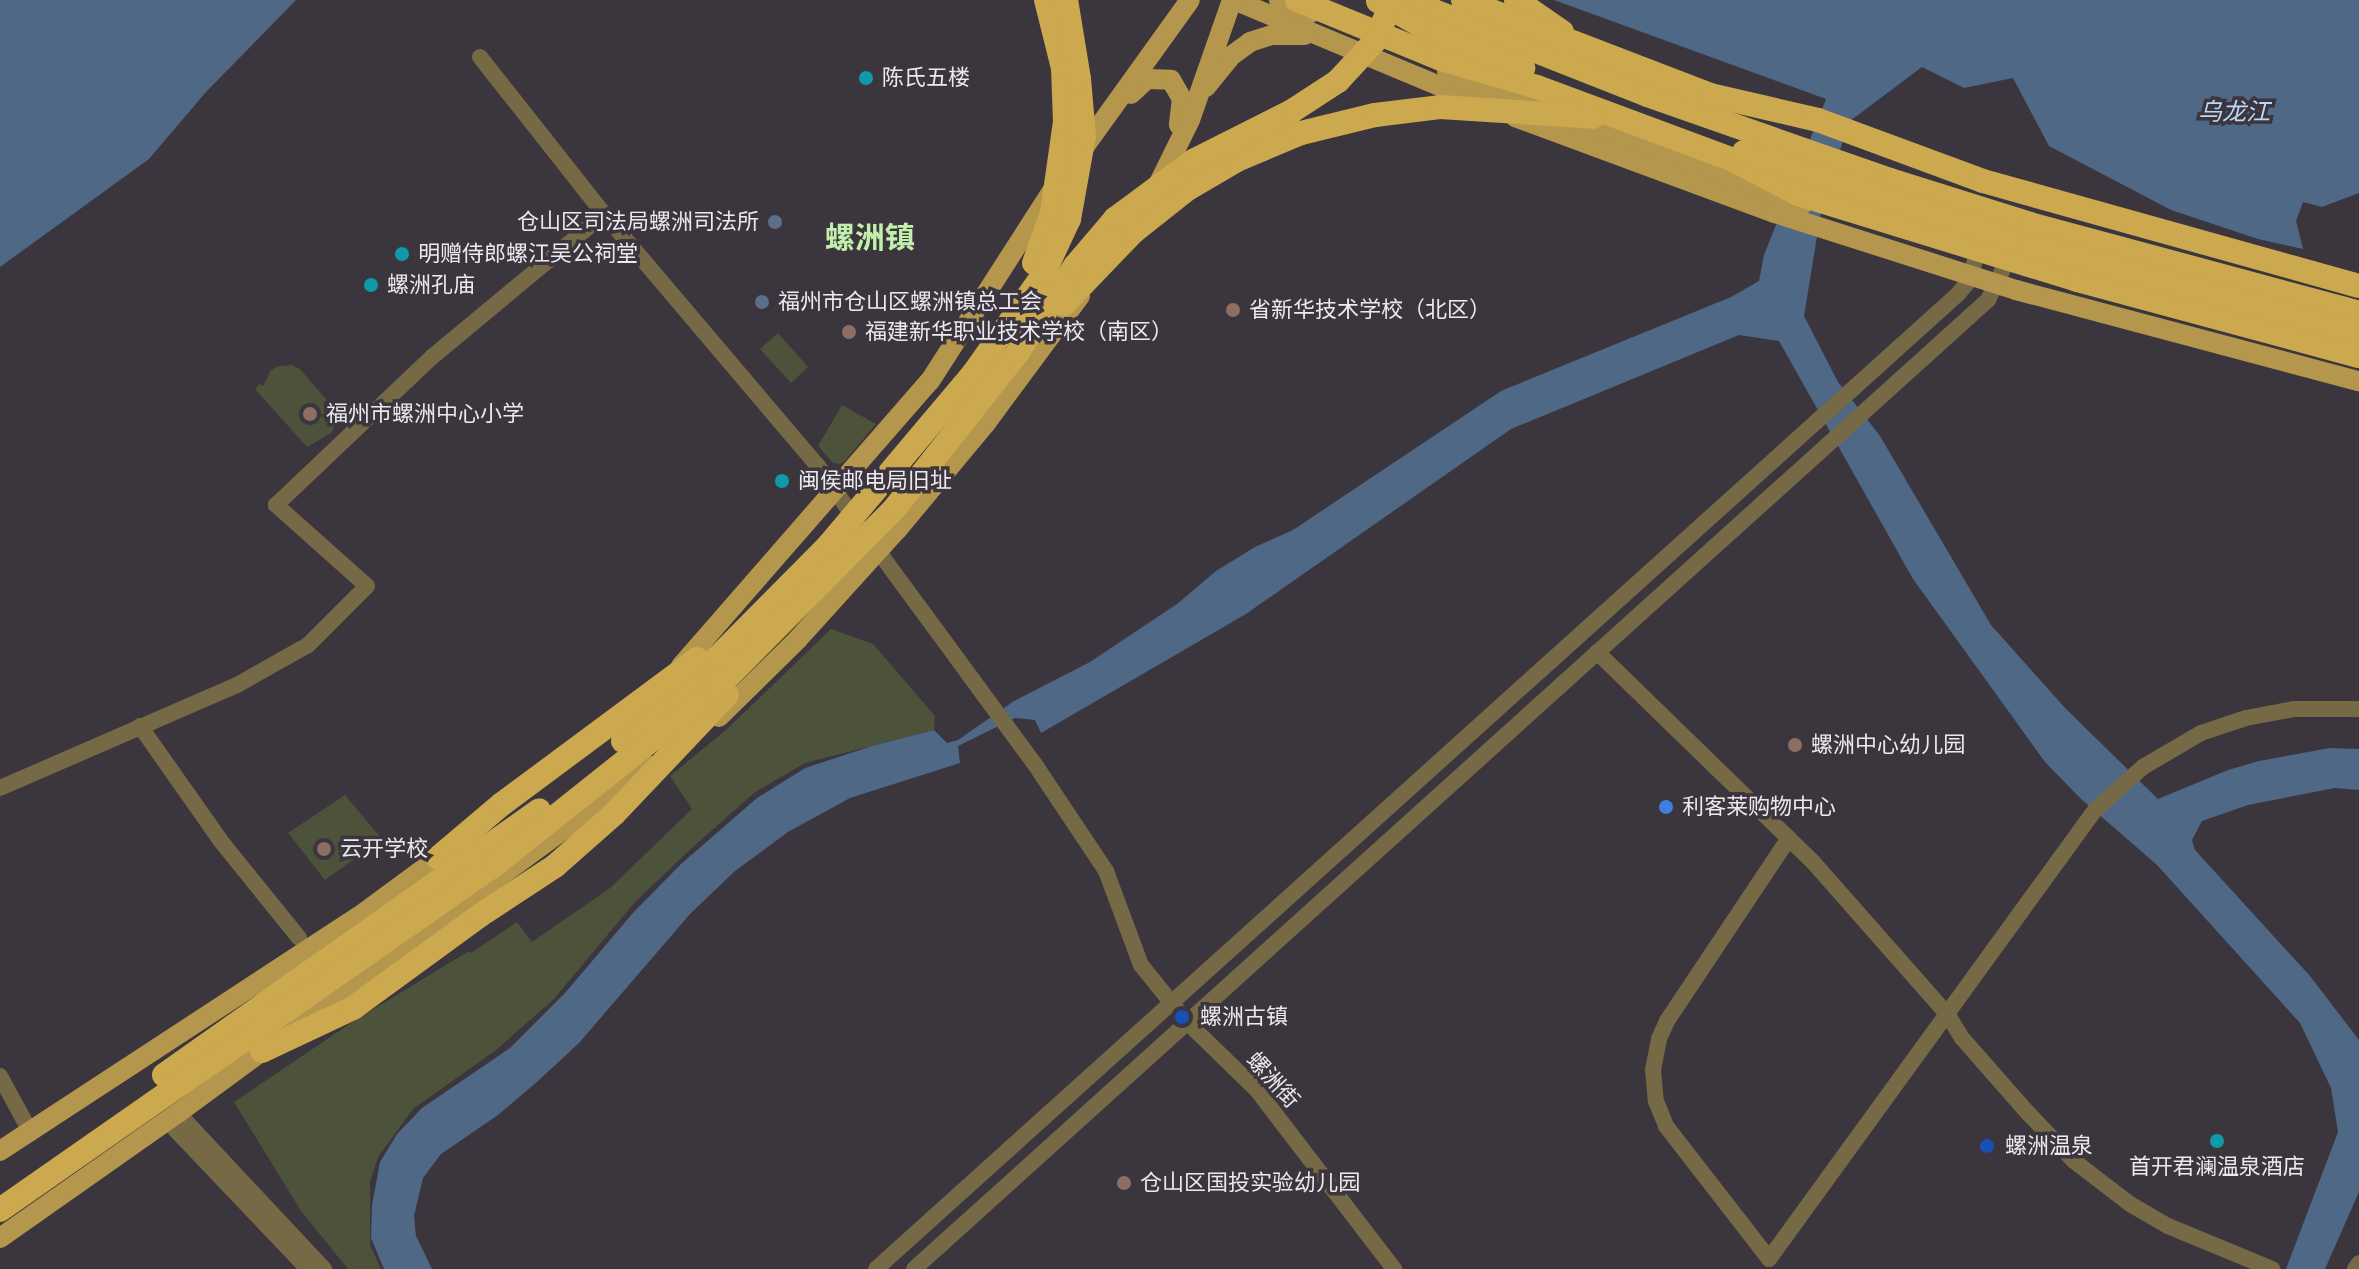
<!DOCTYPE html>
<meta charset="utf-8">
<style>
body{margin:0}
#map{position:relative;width:2359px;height:1269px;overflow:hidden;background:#3b353e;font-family:"Space Grotesk","Noto Sans SC",sans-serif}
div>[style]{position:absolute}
.green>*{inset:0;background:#4d523b}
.water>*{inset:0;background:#4e6886}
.minor>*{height:16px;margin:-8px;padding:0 8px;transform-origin:8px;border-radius:8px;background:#766946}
.major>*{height:20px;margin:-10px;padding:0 10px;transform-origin:10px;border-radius:10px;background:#b4974d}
.highway>*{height:24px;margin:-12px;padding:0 12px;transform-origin:12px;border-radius:12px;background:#cca94e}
.minor-bridge>*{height:16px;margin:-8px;padding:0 8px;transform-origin:8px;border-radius:8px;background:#766946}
.highway-bridge>*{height:24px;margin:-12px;padding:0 12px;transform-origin:12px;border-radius:12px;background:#cca94e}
.dots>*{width:22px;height:22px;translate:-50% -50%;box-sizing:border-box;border:4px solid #3b353e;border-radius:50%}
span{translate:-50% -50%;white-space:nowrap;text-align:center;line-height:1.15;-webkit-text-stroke:7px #3b353e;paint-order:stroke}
.poi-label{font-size:22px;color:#ece8ee}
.left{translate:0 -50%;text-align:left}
.right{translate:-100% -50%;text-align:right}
.street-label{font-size:22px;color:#ece8ee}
.water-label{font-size:24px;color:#bdd7f7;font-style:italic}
.district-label{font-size:30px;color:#c3efac;font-weight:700}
</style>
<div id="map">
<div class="green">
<i style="clip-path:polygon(778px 333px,808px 367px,791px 383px,760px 349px)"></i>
<i style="clip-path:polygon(292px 365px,300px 369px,337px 412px,338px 421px,331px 433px,307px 447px,255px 389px,260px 384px,263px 386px,271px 370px,279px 366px)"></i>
<i style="clip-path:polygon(842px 405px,876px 424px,844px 462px,839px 464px,833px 463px,818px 446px)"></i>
<i style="clip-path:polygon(831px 629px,873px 644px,935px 716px,934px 730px,805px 763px,754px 793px,694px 846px,635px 902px,553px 1000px,496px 1050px,413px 1109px,378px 1157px,370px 1181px,370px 1245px,381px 1269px,348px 1269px,301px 1211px,234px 1102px,354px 1021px,469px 951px,471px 953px,517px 922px,532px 942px,610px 888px,692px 809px,670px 776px,727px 729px)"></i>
<i style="clip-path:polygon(345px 795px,382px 839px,325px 880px,288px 833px)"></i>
</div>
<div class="water">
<i style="clip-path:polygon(0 0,296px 0,206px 92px,149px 159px,0 267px)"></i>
<i style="clip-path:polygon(1554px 0,2359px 0,2359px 193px,2322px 207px,2303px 202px,2296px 221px,2303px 249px,2258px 239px,2171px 210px,2049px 146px,2013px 78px,1964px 88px,1922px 67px,1850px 121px,1823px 200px,1804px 316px,1838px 382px,1880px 436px,1991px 625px,2066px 709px,2158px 799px,2228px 770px,2259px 761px,2330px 748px,2359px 749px,2359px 790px,2335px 788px,2248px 805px,2202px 821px,2192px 840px,2195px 850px,2310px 976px,2359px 1040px,2359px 1192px,2325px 1269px,2286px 1269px,2338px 1132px,2331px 1088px,2300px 1023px,2157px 865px,2080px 798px,2045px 762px,1913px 579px,1779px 341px,1739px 335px,1511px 429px,1246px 614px,1041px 733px,1035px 720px,1015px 718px,958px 746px,960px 763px,850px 798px,788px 832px,735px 871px,690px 914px,579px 1043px,538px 1081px,498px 1115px,441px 1154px,423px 1178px,414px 1216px,416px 1236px,432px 1269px,384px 1269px,371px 1238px,372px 1205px,380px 1162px,397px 1134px,422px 1108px,510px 1048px,565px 993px,632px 914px,681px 864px,757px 798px,805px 768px,872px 746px,934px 730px,947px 743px,958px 740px,1014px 701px,1090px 662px,1177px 604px,1216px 571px,1255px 547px,1293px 530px,1501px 391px,1731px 297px,1759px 281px,1764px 255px,1826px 99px)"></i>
</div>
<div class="minor">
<i style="left:480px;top:57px;width:200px;rotate:51.7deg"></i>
<i style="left:604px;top:214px;width:331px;rotate:49.7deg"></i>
<i style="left:818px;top:466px;width:68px;rotate:55.1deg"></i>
<i style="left:873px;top:544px;width:272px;rotate:53.7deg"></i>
<i style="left:1034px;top:763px;width:130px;rotate:56.3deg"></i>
<i style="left:1106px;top:871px;width:100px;rotate:69.6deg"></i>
<i style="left:1141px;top:965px;width:73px;rotate:51.1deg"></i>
<i style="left:1187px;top:1022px;width:96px;rotate:44.2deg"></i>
<i style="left:1256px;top:1089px;width:227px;rotate:52.5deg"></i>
<i style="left:1597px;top:652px;width:301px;rotate:44.2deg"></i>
<i style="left:1813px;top:862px;width:204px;rotate:48.6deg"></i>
<i style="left:1948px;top:1015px;width:27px;rotate:59deg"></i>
<i style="left:1962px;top:1038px;width:100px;rotate:48.7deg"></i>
<i style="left:2028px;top:1113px;width:66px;rotate:46.2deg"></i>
<i style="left:2074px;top:1161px;width:71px;rotate:37.5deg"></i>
<i style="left:2130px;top:1204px;width:44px;rotate:30.1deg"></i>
<i style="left:2168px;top:1226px;width:113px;rotate:22.5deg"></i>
<i style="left:140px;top:726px;width:139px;rotate:54.9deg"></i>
<i style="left:220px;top:840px;width:126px;rotate:51.1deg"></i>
<i style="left:2143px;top:767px;width:67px;rotate:-30.4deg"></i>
<i style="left:2201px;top:733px;width:47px;rotate:-18.4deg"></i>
<i style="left:2246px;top:718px;width:49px;rotate:-10.6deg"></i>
<i style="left:2294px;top:709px;width:65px"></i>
<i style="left:0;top:788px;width:258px;rotate:-23.5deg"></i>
<i style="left:237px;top:685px;width:81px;rotate:-29.4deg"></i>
<i style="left:308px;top:645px;width:83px;rotate:-45deg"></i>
<i style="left:367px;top:586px;width:122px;rotate:-138.3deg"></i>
<i style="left:276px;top:505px;width:215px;rotate:-43.5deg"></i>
<i style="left:432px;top:357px;width:224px;rotate:-39.7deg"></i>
<i style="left:1789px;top:838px;width:220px;rotate:123.7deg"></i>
<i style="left:1667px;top:1021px;width:20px;rotate:114deg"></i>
<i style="left:1659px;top:1039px;width:31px;rotate:101deg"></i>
<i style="left:1653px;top:1069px;width:32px;rotate:85deg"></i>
<i style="left:1656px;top:1101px;width:27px;rotate:68deg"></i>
<i style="left:1666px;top:1126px;width:168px;rotate:52.2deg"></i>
<i style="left:1769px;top:1259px;width:555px;rotate:-54.02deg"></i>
<i style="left:0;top:1076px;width:65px;rotate:61.5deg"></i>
<i style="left:178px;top:1113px;width:214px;rotate:46.9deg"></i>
<i style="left:167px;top:1121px;width:204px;rotate:46.4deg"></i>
<i style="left:876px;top:1269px;width:1456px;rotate:-42.02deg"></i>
<i style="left:1958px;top:294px;width:17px;rotate:-50deg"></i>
<i style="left:1969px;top:281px;width:22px;rotate:-74deg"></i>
<i style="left:914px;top:1269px;width:1447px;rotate:-42.06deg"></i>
<i style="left:1988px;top:300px;width:34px;rotate:-64deg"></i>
<i style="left:2355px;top:1269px;width:7px;rotate:-56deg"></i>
</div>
<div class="major">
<i style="left:1234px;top:0;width:272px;rotate:22.7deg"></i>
<i style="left:1279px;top:0;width:34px;rotate:23deg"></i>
<i style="left:1447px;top:71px;width:145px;rotate:21.8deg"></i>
<i style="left:1582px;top:125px;width:234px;rotate:20deg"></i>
<i style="left:1206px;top:87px;width:40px;rotate:-51deg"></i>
<i style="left:1231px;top:56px;width:24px;rotate:-36deg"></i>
<i style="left:1250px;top:42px;width:23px;rotate:-18deg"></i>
<i style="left:1272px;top:35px;width:33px"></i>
<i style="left:1131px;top:94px;width:22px;rotate:-43deg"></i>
<i style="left:1147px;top:79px;width:24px;rotate:2deg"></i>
<i style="left:1171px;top:80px;width:22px;rotate:60deg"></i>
<i style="left:1182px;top:99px;width:26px;rotate:97deg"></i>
<i style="left:1515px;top:117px;width:277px;rotate:20.3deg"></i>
<i style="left:1775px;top:213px;width:253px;rotate:17.7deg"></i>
<i style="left:2016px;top:290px;width:355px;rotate:14.9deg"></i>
<i style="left:1080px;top:153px;width:188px;rotate:-54.3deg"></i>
<i style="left:1158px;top:185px;width:72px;rotate:-63.8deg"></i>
<i style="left:1190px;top:120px;width:127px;rotate:-70.7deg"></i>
<i style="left:681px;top:666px;width:378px;rotate:-48.9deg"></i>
<i style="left:930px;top:381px;width:229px;rotate:-57.3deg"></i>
<i style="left:719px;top:717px;width:111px;rotate:-44.6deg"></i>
<i style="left:798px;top:639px;width:147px;rotate:-47.8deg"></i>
<i style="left:897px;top:530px;width:139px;rotate:-50.2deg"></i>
<i style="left:986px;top:423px;width:158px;rotate:-53.5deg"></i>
<i style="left:0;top:1151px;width:428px;rotate:-33.2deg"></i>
<i style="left:358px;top:917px;width:113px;rotate:-36.4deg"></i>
<i style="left:0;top:1238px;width:218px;rotate:-35.1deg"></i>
<i style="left:178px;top:1113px;width:586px;rotate:-36.32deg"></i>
</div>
<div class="highway">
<i style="left:1516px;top:0;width:56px;rotate:34.8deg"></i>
<i style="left:438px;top:858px;width:84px;rotate:-40.2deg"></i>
<i style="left:262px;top:1051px;width:101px;rotate:-25.3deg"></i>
<i style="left:353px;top:1008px;width:156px;rotate:-36.1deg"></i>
</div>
<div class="minor-bridge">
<i style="left:2095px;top:810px;width:64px;rotate:-41.9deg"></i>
</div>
<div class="highway-bridge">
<i style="left:1297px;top:0;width:156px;rotate:22.3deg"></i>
<i style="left:1441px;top:59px;width:100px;rotate:16.3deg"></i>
<i style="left:1537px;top:87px;width:209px;rotate:20.4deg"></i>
<i style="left:1733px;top:160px;width:73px;rotate:27.6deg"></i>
<i style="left:1798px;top:194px;width:292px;rotate:17.1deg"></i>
<i style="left:2077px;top:280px;width:292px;rotate:15.1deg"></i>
<i style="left:1414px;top:0;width:23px;rotate:29deg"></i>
<i style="left:1434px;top:11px;width:229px;rotate:21.5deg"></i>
<i style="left:1647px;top:95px;width:257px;rotate:19.3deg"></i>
<i style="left:1890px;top:180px;width:147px;rotate:17.4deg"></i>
<i style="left:2030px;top:224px;width:341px;rotate:15.1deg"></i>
<i style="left:1463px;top:0;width:265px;rotate:21deg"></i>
<i style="left:1710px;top:95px;width:111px;rotate:13deg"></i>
<i style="left:1818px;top:120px;width:176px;rotate:20.3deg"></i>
<i style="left:1983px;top:181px;width:390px;rotate:15.6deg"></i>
<i style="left:1378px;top:1px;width:64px;rotate:29.7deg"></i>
<i style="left:1434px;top:33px;width:96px;rotate:21.5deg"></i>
<i style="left:1744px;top:152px;width:300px;rotate:18.1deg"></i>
<i style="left:2029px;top:245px;width:342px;rotate:14.9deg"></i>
<i style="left:1034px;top:263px;width:53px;rotate:-70.2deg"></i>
<i style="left:1052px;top:213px;width:92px;rotate:-81.9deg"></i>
<i style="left:1065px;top:122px;width:54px;rotate:-92.1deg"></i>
<i style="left:1063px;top:68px;width:70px;rotate:-104deg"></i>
<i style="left:1064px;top:304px;width:100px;rotate:-46.2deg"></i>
<i style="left:1133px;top:232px;width:68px;rotate:-38.4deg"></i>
<i style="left:1186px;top:190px;width:59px;rotate:-30.5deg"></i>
<i style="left:1237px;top:160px;width:69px;rotate:-22.9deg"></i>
<i style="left:1301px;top:133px;width:76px;rotate:-13.7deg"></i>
<i style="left:1375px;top:115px;width:65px;rotate:-7deg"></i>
<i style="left:1440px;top:107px;width:153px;rotate:3.7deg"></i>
<i style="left:623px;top:741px;width:128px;rotate:-41.5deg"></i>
<i style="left:719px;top:656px;width:155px;rotate:-45.3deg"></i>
<i style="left:828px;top:546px;width:225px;rotate:-49.9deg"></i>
<i style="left:973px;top:374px;width:121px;rotate:-54.7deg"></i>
<i style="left:1043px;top:275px;width:62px;rotate:-65.1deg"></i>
<i style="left:1069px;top:219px;width:84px;rotate:-79.8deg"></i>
<i style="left:1084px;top:136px;width:57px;rotate:-95deg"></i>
<i style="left:1079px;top:79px;width:80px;rotate:-99.3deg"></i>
<i style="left:502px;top:804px;width:243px;rotate:-36.6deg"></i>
<i style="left:479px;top:916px;width:91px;rotate:-33.3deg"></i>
<i style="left:555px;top:866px;width:79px;rotate:-41.4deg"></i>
<i style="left:614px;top:814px;width:164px;rotate:-46.5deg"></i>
<i style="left:164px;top:1075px;width:459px;rotate:-35.2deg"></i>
<i style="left:0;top:1210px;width:606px;rotate:-34.92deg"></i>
<i style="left:497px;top:863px;width:281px;rotate:-38.5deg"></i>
<i style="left:717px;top:688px;width:253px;rotate:-45.3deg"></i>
<i style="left:895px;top:508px;width:199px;rotate:-51.7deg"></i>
<i style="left:1018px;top:352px;width:103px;rotate:-56.5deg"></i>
<i style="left:1075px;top:266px;width:62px;rotate:-49.6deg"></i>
<i style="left:1115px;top:219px;width:97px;rotate:-36.6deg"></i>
<i style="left:1193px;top:161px;width:111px;rotate:-26.8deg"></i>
<i style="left:1292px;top:111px;width:55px;rotate:-33.1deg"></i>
<i style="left:1338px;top:81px;width:54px;rotate:-47.2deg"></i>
<i style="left:1375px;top:41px;width:45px;rotate:-66.3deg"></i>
</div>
<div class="dots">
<i style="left:866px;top:78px;background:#0f9aa8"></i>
<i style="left:775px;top:222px;background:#5c6f8a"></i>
<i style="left:402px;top:254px;background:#0f9aa8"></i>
<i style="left:371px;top:285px;background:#0f9aa8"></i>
<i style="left:762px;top:302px;background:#5c6f8a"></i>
<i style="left:1233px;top:310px;background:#8d6e63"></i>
<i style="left:849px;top:332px;background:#8d6e63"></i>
<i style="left:310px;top:414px;background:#8d6e63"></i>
<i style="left:782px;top:481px;background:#0f9aa8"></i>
<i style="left:1795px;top:745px;background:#8d6e63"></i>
<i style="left:1666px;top:807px;background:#3f7fe0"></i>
<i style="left:324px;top:849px;background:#8d6e63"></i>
<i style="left:1182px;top:1017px;background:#1a4fb4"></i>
<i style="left:2217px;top:1141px;background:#0f9aa8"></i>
<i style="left:1987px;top:1146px;background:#1a4fb4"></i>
<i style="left:1124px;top:1183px;background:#8d6e63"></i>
</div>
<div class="poi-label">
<span class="left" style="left:882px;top:78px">陈氏五楼</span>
<span class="right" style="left:759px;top:222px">仓山区司法局螺洲司法所</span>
<span class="left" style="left:418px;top:254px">明赠侍郎螺江吴公祠堂</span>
<span class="left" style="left:387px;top:285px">螺洲孔庙</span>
<span class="left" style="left:778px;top:302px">福州市仓山区螺洲镇总工会</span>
<span class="left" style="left:1249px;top:310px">省新华技术学校（北区）</span>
<span class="left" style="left:865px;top:332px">福建新华职业技术学校（南区）</span>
<span class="left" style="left:326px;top:414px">福州市螺洲中心小学</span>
<span class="left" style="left:798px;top:481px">闽侯邮电局旧址</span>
<span class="left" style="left:1811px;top:745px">螺洲中心幼儿园</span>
<span class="left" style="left:1682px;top:807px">利客莱购物中心</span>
<span class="left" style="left:340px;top:849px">云开学校</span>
<span class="left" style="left:1200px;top:1017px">螺洲古镇</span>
<span class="left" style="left:2005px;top:1146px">螺洲温泉</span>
<span style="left:2217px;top:1167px">首开君澜温泉酒店</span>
<span class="left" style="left:1140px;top:1183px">仓山区国投实验幼儿园</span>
</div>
<div class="street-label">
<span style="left:1273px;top:1080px;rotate:48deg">螺洲街</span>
</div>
<div class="water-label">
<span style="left:2234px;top:112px">乌龙江</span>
</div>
<div class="district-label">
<span style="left:870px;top:238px">螺洲镇</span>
</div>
</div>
